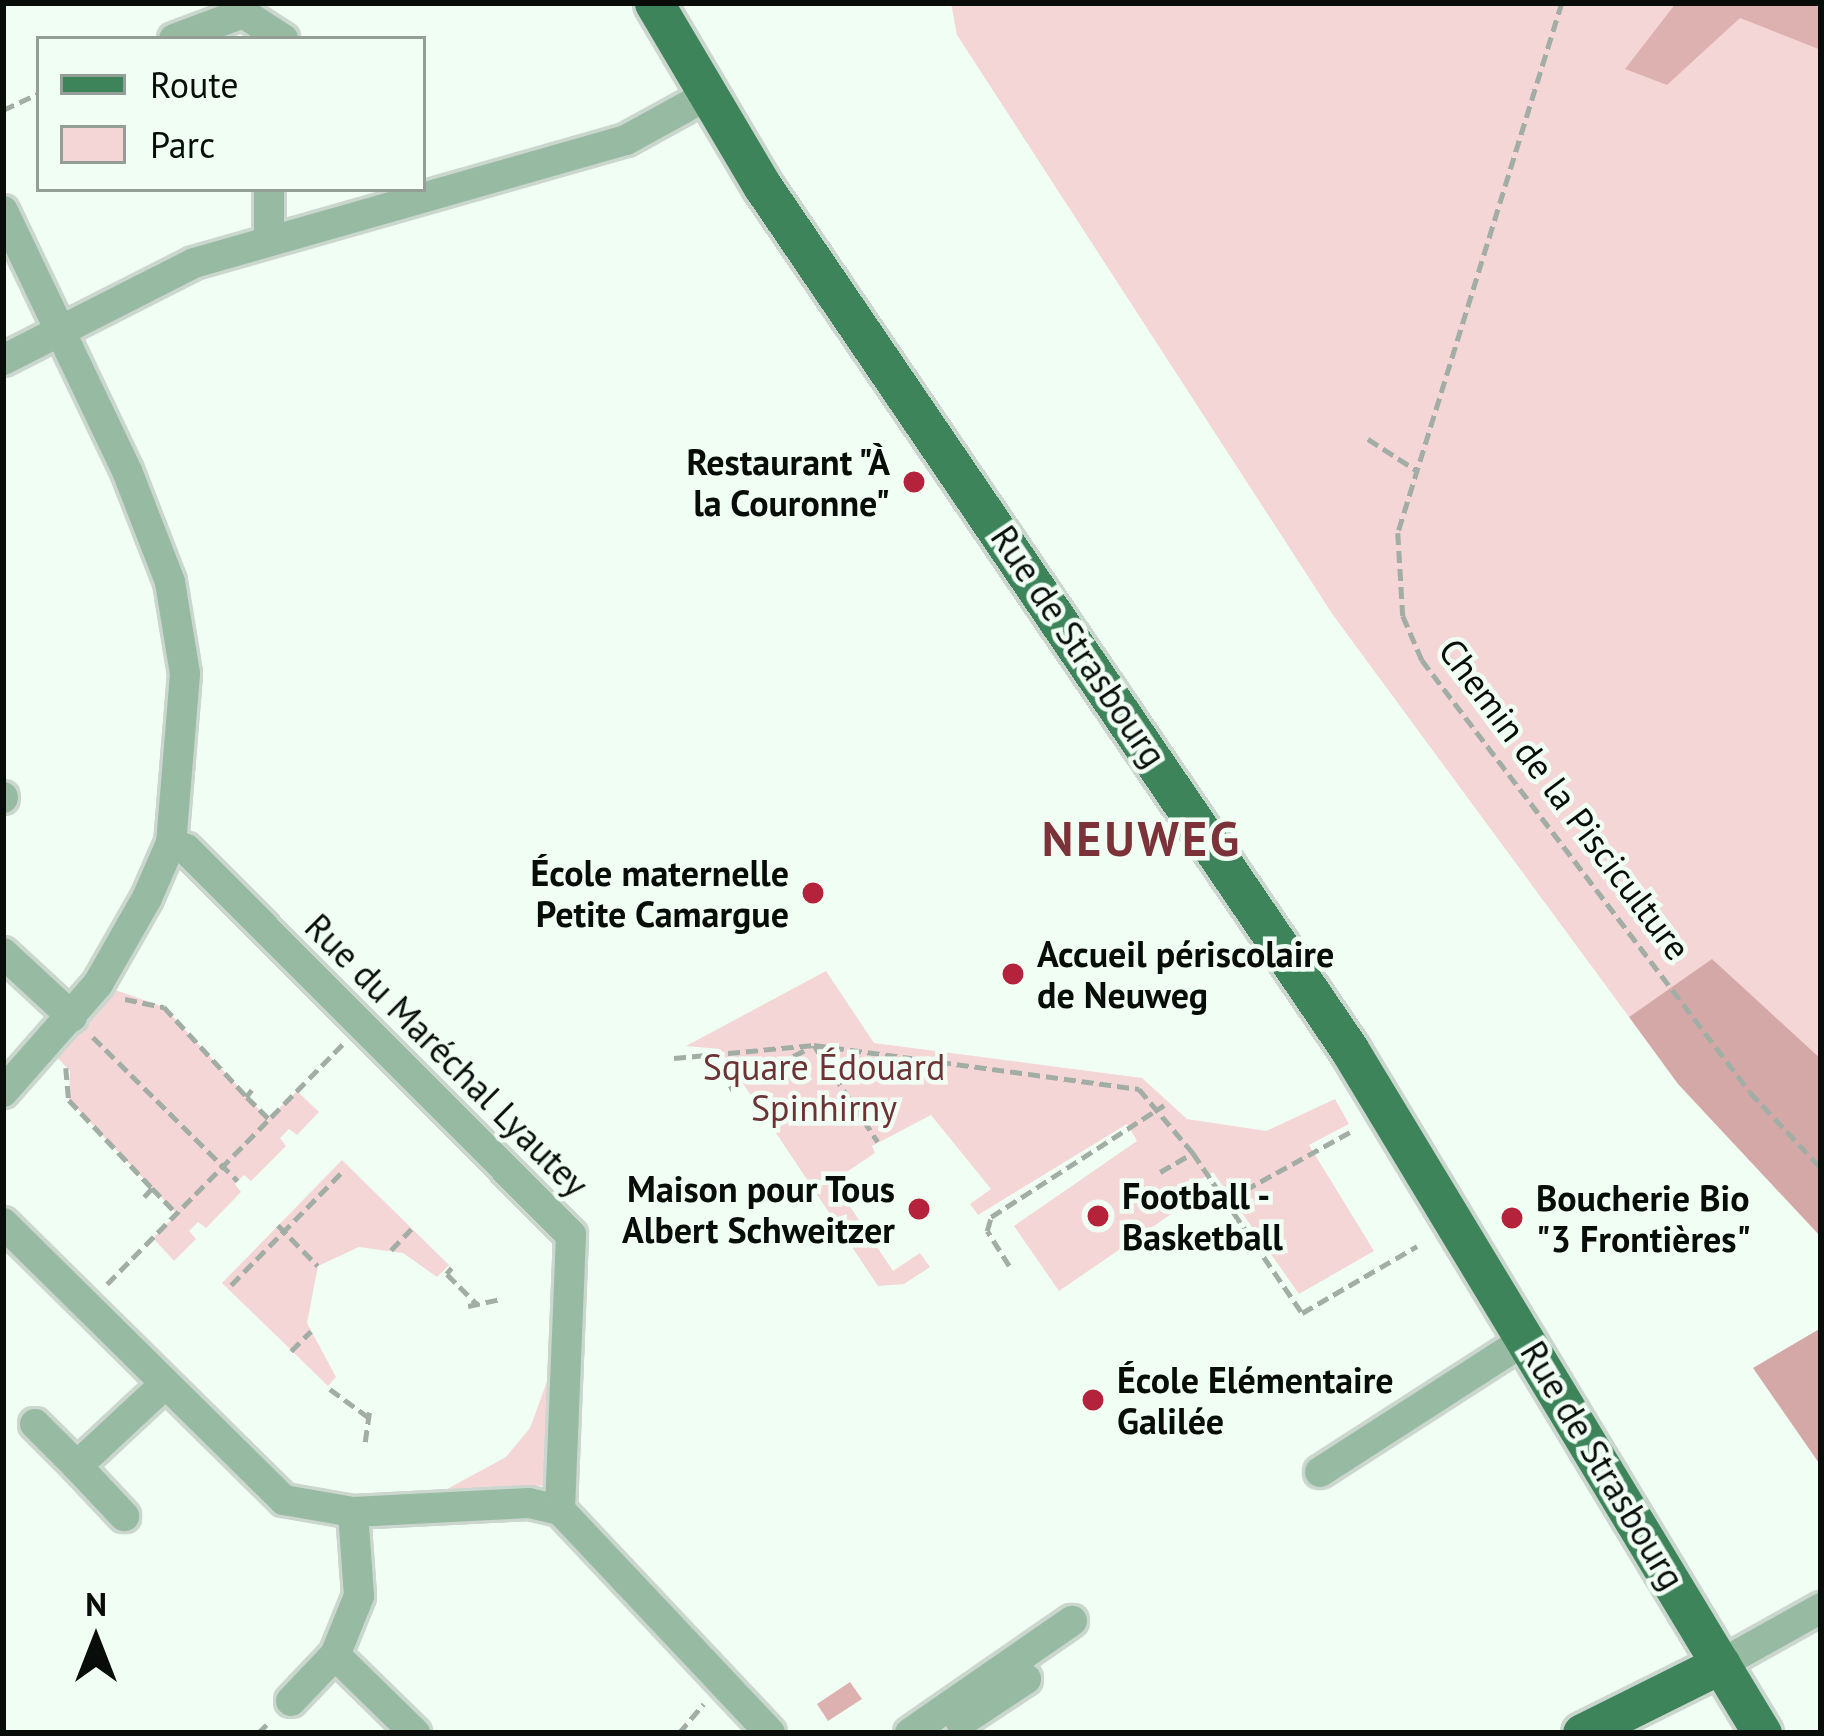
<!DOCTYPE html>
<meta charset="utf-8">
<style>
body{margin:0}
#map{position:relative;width:1824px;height:1736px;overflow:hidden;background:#f0fef4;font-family:"PT Sans",sans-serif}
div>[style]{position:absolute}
.green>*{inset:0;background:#f5d6d6}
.forest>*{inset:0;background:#d5a8a8}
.water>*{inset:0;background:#deb1b1}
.path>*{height:4.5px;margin-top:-2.25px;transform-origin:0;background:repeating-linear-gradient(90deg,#a2ada5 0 12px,transparent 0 18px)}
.roads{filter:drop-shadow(3px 0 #cbd7ce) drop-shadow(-3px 0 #cbd7ce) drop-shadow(0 3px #cbd7ce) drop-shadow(0 -3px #cbd7ce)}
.minor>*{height:30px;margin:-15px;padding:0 15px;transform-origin:15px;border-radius:15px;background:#97baa2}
.major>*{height:39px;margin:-19.5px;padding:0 19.5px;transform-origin:19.5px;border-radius:19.5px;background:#3e845a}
.dots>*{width:33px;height:33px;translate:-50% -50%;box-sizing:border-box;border:6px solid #f0fef4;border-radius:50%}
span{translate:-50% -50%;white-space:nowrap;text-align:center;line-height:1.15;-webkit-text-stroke:9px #f0fef4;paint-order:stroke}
.poi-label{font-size:36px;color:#080d09;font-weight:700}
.right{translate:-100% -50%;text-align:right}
.left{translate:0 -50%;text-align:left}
.street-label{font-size:36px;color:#080d09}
.park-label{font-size:36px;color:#6c3236}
.district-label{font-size:48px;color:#7b3339;font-weight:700;letter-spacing:3px}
.frame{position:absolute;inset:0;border:6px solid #080d09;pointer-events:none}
.legend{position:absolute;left:36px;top:36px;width:390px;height:156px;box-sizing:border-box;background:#f0fef4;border:3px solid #939e96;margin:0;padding:15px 21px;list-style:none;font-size:36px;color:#080d09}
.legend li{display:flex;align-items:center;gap:24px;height:60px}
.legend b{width:60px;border:3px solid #939e96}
.north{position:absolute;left:36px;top:1580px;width:120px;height:120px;-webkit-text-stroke:9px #f0fef4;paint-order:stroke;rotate:0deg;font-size:33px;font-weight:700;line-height:48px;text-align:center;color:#080d09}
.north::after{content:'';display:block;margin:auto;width:42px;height:54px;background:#080d09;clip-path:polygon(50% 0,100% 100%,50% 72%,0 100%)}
</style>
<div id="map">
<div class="green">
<i style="clip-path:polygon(951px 3px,1821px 3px,1821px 1059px,1712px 960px,1629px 1017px,1333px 615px,957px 35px)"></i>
<i style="clip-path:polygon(826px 971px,874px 1043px,1142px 1078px,1187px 1119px,1266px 1131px,1335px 1099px,1349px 1124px,1309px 1145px,1374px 1251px,1299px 1294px,1213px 1172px,1176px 1195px,1183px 1206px,1059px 1291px,1014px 1226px,1137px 1141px,1127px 1124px,978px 1215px,970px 1204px,991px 1189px,931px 1115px,872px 1146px,875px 1153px,833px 1181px,893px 1271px,920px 1253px,930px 1267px,904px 1284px,878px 1286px,720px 1049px,686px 1046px)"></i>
<i style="clip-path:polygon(98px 984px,164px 1007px,268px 1119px,297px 1091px,319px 1112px,297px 1135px,289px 1129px,280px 1138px,286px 1146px,251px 1181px,244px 1175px,235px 1184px,241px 1192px,206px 1228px,198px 1222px,189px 1231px,196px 1239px,174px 1261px,153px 1238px,177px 1214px,69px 1100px,70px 1071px,46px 1046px)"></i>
<i style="clip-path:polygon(342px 1160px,449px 1265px,437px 1277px,403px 1253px,359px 1247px,318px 1266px,307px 1323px,336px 1377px,328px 1386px,222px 1283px)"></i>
<i style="clip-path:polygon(549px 1376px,556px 1376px,547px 1485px,438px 1494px,506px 1457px,530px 1428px)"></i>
</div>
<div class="forest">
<i style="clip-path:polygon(1712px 959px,1821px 1059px,1821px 1237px,1678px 1084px,1629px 1017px)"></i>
<i style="clip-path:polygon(1821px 1328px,1821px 1466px,1753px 1368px)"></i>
</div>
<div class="water">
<i style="clip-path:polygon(1676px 3px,1821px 3px,1821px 50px,1740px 18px,1667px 85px,1625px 69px)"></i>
<i style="clip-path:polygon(850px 1682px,862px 1699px,828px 1721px,817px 1704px)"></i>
</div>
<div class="path">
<i style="left:1562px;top:3px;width:555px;rotate:107.19deg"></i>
<i style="left:1398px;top:533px;width:83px;rotate:86.6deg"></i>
<i style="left:1403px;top:616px;width:48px;rotate:66.6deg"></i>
<i style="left:1422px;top:660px;width:542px;rotate:52.79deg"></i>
<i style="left:1750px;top:1092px;width:104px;rotate:46.9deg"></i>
<i style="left:3px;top:110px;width:40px;rotate:-25deg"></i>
<i style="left:1368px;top:439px;width:57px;rotate:32.9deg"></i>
<i style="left:125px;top:999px;width:40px;rotate:12deg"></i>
<i style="left:164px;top:1007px;width:122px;rotate:47.3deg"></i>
<i style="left:93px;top:1037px;width:204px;rotate:44.8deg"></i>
<i style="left:814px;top:1045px;width:116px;rotate:56.6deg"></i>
<i style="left:674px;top:1058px;width:141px;rotate:-5.3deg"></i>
<i style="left:814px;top:1045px;width:328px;rotate:7.7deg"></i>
<i style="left:1139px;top:1089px;width:84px;rotate:49.8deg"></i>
<i style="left:1193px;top:1153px;width:194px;rotate:55.7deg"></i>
<i style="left:1302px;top:1313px;width:133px;rotate:-30.2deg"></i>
<i style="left:66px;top:1068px;width:32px;rotate:85deg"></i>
<i style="left:69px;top:1100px;width:121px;rotate:46.7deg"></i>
<i style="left:729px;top:1089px;width:90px;rotate:-27.1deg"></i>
<i style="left:252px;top:1090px;width:9px;rotate:126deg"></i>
<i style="left:247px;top:1097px;width:31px;rotate:45deg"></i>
<i style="left:1160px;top:1172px;width:36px;rotate:-30deg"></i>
<i style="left:144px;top:1197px;width:12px;rotate:-48deg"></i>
<i style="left:152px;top:1188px;width:36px;rotate:46deg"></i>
<i style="left:1229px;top:1199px;width:138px;rotate:-29deg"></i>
<i style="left:278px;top:1225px;width:57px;rotate:45.7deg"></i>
<i style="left:391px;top:1250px;width:29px;rotate:-46deg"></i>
<i style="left:1009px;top:1266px;width:41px;rotate:-122.2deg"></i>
<i style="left:987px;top:1231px;width:15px;rotate:-74deg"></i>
<i style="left:991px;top:1217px;width:206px;rotate:-32.9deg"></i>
<i style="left:452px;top:1268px;width:8px;rotate:130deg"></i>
<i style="left:447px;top:1274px;width:42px;rotate:45deg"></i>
<i style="left:107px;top:1284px;width:337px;rotate:-45.5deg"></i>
<i style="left:231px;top:1285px;width:161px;rotate:-45.5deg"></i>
<i style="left:468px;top:1306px;width:34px;rotate:-12deg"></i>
<i style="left:291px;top:1351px;width:28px;rotate:-45deg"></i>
<i style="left:330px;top:1389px;width:47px;rotate:36.4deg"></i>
<i style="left:365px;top:1442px;width:35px;rotate:-82deg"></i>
<i style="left:258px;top:1733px;width:17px;rotate:-45deg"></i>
<i style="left:679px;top:1733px;width:38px;rotate:-50deg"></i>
</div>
<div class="roads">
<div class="minor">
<i style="left:174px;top:39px;width:74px;rotate:-20.6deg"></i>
<i style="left:243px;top:13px;width:48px;rotate:33deg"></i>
<i style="left:269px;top:189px;width:51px;rotate:90deg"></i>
<i style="left:3px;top:211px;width:288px;rotate:64.5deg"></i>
<i style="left:127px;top:471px;width:119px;rotate:68.8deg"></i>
<i style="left:170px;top:582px;width:93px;rotate:80.7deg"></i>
<i style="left:185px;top:674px;width:170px;rotate:94.7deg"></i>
<i style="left:171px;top:843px;width:60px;rotate:113.6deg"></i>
<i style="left:147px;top:898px;width:99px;rotate:119.7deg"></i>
<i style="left:98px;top:984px;width:144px;rotate:131.3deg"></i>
<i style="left:3px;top:360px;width:214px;rotate:-26.9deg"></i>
<i style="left:194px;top:263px;width:449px;rotate:-15.9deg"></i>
<i style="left:626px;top:140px;width:91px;rotate:-28.8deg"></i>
<i style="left:3px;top:798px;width:1px;rotate:-90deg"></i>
<i style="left:171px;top:843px;width:16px;rotate:22deg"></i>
<i style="left:186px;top:849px;width:545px;rotate:45.07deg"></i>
<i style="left:571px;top:1235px;width:275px;rotate:92.3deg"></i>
<i style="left:3px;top:953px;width:94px;rotate:42.8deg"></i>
<i style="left:3px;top:1223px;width:395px;rotate:44.6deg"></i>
<i style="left:284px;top:1500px;width:70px;rotate:9.9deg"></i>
<i style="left:353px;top:1512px;width:176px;rotate:-2.9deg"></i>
<i style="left:529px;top:1503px;width:32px;rotate:13deg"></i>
<i style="left:35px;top:1424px;width:59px;rotate:45deg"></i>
<i style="left:77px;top:1466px;width:120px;rotate:-43deg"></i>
<i style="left:77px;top:1466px;width:69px;rotate:46.8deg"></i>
<i style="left:1320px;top:1472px;width:247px;rotate:-32.8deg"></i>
<i style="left:560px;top:1510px;width:306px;rotate:46.7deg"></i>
<i style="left:353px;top:1512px;width:84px;rotate:85.9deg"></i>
<i style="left:359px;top:1596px;width:64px;rotate:112.1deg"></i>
<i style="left:335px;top:1655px;width:112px;rotate:44.3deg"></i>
<i style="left:1721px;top:1664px;width:115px;rotate:-29.2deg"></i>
<i style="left:291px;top:1701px;width:64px;rotate:-46.3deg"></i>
<i style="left:961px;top:1722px;width:78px;rotate:-33.5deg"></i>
<i style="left:910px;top:1733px;width:197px;rotate:-34.7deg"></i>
</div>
<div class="major">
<i style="left:654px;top:3px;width:214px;rotate:59.4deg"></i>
<i style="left:763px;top:187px;width:1042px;rotate:55.79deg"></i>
<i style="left:1349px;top:1049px;width:799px;rotate:58.88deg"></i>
<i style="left:1582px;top:1733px;width:155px;rotate:-26.4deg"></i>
</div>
</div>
<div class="dots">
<i style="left:914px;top:482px;background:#b5223c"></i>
<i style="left:813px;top:893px;background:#b5223c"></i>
<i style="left:1013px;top:974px;background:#b5223c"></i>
<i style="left:919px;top:1209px;background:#b5223c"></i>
<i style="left:1098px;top:1216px;background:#b5223c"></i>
<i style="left:1512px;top:1218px;background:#b5223c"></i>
<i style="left:1093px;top:1400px;background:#b5223c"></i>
</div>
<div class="poi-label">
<span class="right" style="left:890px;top:482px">Restaurant "À<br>la Couronne"</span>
<span class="right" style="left:789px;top:893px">École maternelle<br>Petite Camargue</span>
<span class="left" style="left:1037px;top:974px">Accueil périscolaire<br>de Neuweg</span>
<span class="right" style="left:895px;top:1209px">Maison pour Tous<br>Albert Schweitzer</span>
<span class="left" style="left:1122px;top:1216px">Football -<br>Basketball</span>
<span class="left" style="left:1536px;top:1218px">Boucherie Bio<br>"3 Frontières"</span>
<span class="left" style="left:1117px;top:1400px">École Elémentaire<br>Galilée</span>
</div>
<div class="street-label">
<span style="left:1079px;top:646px;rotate:56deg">Rue de Strasbourg</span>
<span style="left:1565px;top:799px;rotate:53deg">Chemin de la Pisciculture</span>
<span style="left:447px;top:1055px;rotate:45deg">Rue du Maréchal Lyautey</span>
<span style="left:1603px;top:1465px;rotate:59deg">Rue de Strasbourg</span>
</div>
<div class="park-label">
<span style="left:824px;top:1087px">Square Édouard<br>Spinhirny</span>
</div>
<div class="district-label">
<span style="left:1142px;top:839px">NEUWEG</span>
</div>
<div class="frame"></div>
<ul class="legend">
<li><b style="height:15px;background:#3e845a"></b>Route</li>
<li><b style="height:33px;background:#f5d6d6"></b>Parc</li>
</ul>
<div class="north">N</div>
</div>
